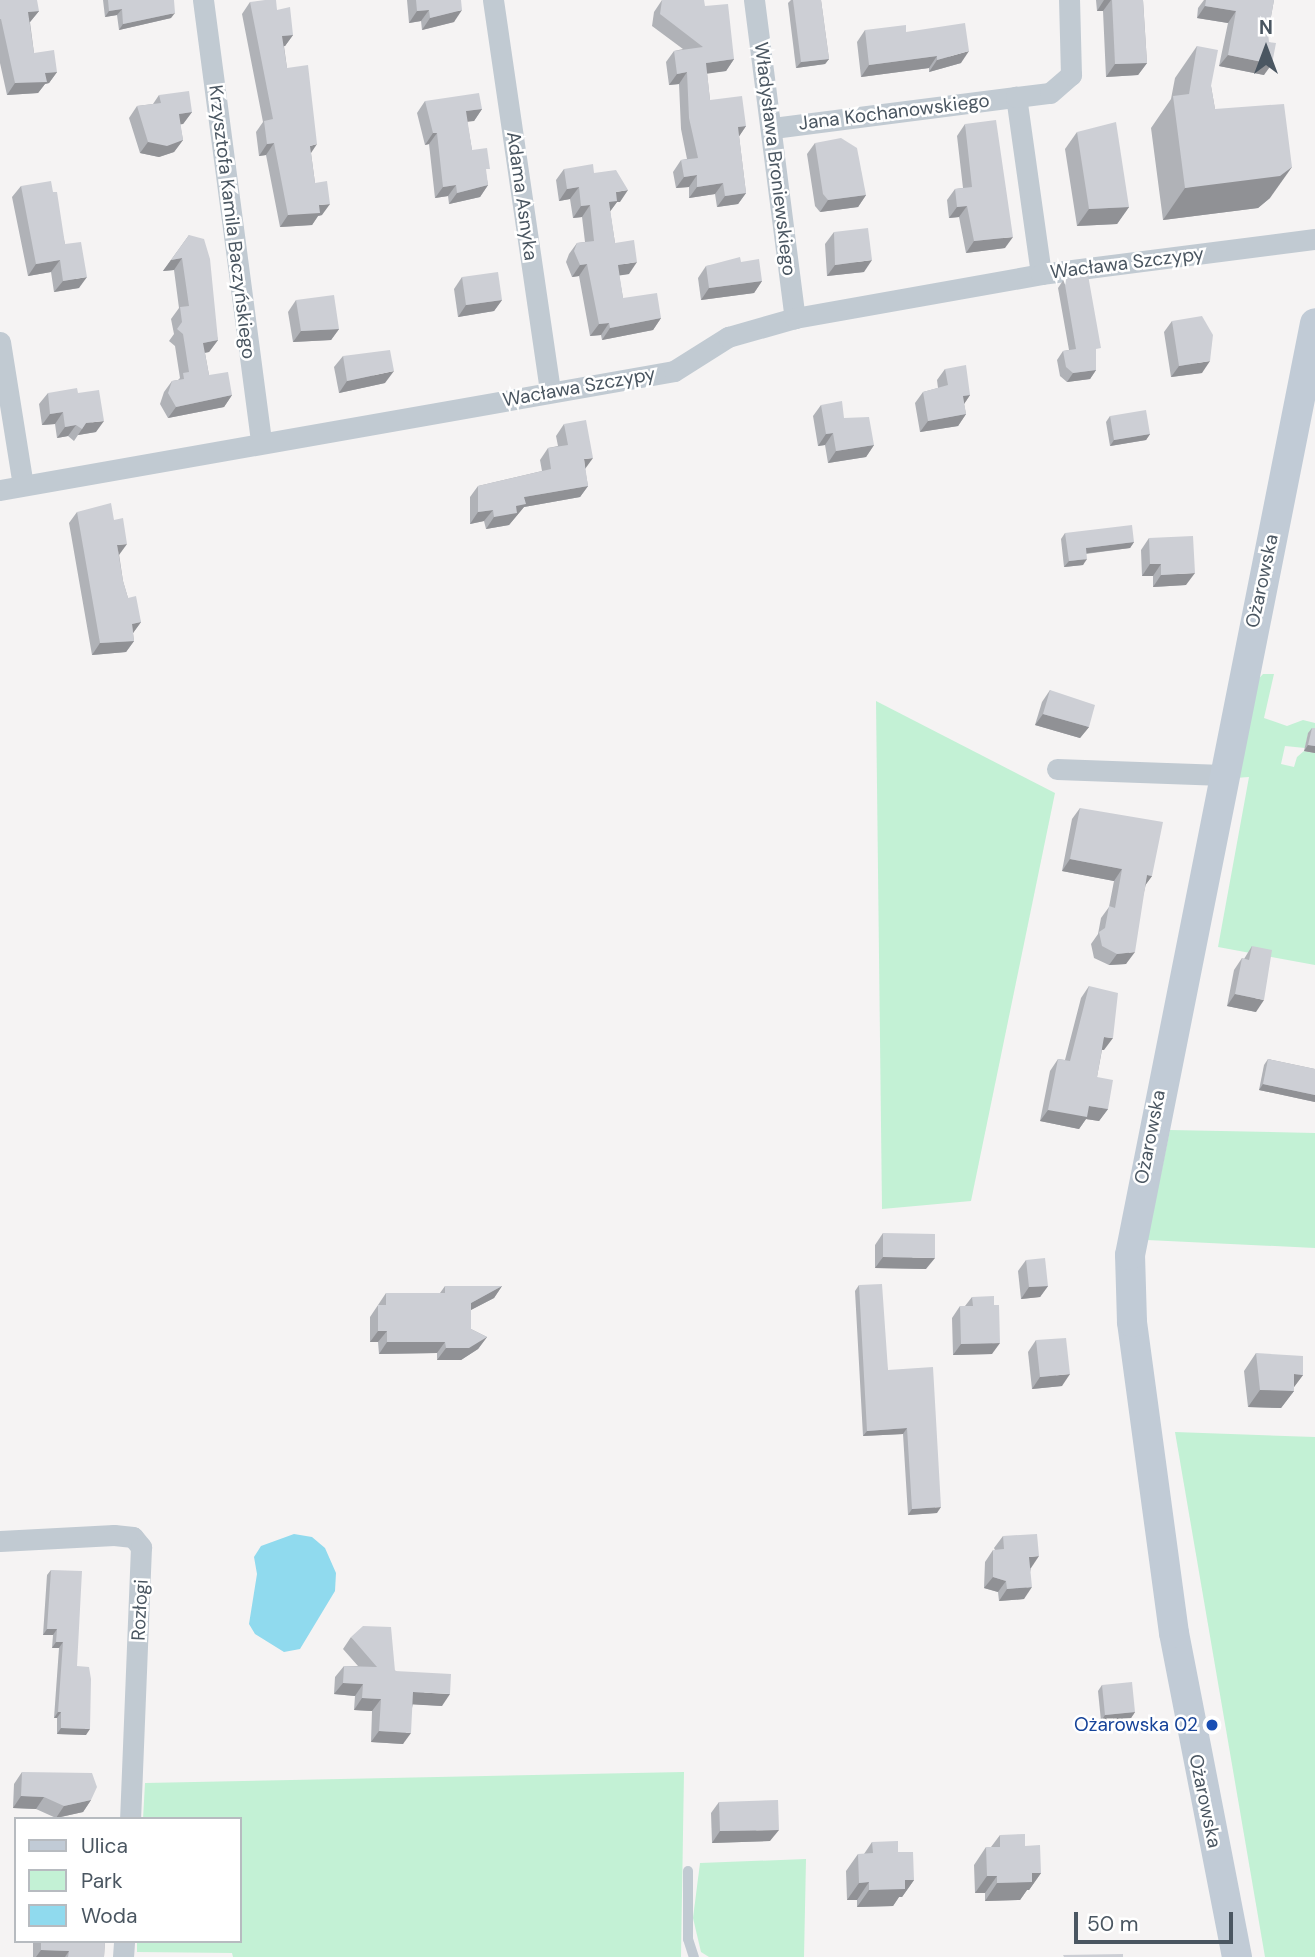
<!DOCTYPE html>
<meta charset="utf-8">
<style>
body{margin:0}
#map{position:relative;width:1315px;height:1957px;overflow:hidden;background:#f5f3f3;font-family:"DM Sans",sans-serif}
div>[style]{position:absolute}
.green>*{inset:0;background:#c3f1d5}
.water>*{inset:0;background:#90daee}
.lane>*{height:10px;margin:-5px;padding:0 5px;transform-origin:5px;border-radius:5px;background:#c1cad2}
.street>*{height:21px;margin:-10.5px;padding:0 10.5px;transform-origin:10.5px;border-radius:10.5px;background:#c1cad2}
.secondary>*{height:30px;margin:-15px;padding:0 15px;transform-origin:15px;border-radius:15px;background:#c1cbd6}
.wall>*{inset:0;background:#b0b2b7}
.shaded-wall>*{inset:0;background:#909195}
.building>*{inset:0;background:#cdcfd5}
.dots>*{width:19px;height:19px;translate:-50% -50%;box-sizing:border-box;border:4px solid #fff;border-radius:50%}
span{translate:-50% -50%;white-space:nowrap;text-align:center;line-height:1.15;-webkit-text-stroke:5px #fff;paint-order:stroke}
.street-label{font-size:19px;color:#4a5661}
.transit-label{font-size:19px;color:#164399}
.right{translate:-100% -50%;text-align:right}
.legend{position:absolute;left:14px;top:1817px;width:228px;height:126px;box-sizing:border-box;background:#fff;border:2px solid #b7bbc0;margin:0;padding:9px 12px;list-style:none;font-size:21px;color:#4a5661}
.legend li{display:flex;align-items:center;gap:14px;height:35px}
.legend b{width:35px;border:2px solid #b7bbc0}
.north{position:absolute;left:1231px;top:14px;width:70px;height:70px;-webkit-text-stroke:5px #fff;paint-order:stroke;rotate:0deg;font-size:19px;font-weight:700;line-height:28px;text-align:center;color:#4a5661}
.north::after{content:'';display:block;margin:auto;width:24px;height:32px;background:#4a5661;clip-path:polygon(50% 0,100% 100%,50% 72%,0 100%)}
.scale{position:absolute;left:1074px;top:1912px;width:159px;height:32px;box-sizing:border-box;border:4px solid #4a5661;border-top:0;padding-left:9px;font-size:21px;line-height:24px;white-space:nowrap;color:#4a5661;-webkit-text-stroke:5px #fff;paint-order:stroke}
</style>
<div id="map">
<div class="green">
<i style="clip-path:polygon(1263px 674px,1274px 674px,1264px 718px,1287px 726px,1303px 720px,1315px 723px,1315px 735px,1308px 734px,1305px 748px,1285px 746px,1281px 764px,1294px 767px,1297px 757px,1304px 751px,1315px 753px,1315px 965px,1218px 947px,1249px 777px,1235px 778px,1252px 686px)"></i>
<i style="clip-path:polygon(876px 701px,1055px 793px,971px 1201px,882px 1209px)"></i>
<i style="clip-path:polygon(1170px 1130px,1315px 1133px,1315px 1248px,1147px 1240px)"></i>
<i style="clip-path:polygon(1175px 1432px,1315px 1437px,1315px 1957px,1265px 1957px)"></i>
<i style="clip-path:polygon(684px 1772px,681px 1957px,233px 1957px,232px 1953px,137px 1952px,137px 1941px,240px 1941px,240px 1819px,143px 1819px,145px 1783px)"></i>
<i style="clip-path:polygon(806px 1859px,804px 1957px,709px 1957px,701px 1952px,693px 1918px,700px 1863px)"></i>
</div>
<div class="water">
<i style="clip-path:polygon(294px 1534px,312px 1537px,325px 1548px,336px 1573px,335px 1591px,300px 1649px,284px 1652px,255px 1634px,249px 1624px,257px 1574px,254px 1557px,261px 1546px)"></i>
</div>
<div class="lane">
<i style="left:688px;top:1871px;width:68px;rotate:90deg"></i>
<i style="left:688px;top:1939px;width:19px;rotate:72deg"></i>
</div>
<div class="street">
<i style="left:203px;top:0;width:447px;rotate:82.5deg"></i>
<i style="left:493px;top:0;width:396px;rotate:81.7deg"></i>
<i style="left:754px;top:0;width:321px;rotate:82.7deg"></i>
<i style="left:773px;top:128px;width:245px;rotate:-7.3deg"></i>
<i style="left:1041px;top:274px;width:179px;rotate:-98deg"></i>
<i style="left:1016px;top:97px;width:34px;rotate:-7deg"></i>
<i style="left:1050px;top:93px;width:28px;rotate:-41deg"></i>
<i style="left:1071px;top:75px;width:75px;rotate:-91.5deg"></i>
<i style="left:0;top:342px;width:145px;rotate:80.9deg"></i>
<i style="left:0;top:490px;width:684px;rotate:-10.01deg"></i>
<i style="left:674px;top:371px;width:64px;rotate:-32.2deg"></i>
<i style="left:728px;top:337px;width:70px;rotate:-15.8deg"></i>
<i style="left:795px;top:318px;width:250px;rotate:-10.1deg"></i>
<i style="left:1041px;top:274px;width:276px;rotate:-7.3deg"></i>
<i style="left:1057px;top:769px;width:166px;rotate:2.1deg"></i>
<i style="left:0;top:1541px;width:114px;rotate:-3deg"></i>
<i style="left:114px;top:1535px;width:19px;rotate:6deg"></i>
<i style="left:133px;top:1537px;width:13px;rotate:51deg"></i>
<i style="left:141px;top:1547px;width:272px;rotate:92.3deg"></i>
<i style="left:123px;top:1957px;width:16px;rotate:-86deg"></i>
</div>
<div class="secondary">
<i style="left:1237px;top:1957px;width:330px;rotate:-101deg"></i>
<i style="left:1174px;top:1633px;width:314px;rotate:-97.7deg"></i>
<i style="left:1132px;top:1322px;width:67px;rotate:-91.7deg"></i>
<i style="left:1130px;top:1255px;width:950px;rotate:-78.77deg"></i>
</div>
<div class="wall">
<i style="clip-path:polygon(0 0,39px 11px,30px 22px,34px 53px,57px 72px,49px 83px,45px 84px,38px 93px,7px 95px,0 63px)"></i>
<i style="clip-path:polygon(103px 0,174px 0,171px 18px,119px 30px,117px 15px,105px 17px)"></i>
<i style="clip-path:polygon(407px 0,461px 0,454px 22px,422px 30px,421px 21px,409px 23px)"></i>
<i style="clip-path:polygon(662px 0,705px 6px,734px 59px,726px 71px,707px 73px,710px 100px,746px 126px,739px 136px,746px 193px,738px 204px,717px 207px,715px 194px,689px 198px,689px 187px,676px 188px,673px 172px,681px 160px,687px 159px,681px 129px,679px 84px,669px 85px,666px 62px,674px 51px,683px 49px,652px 26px,654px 12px)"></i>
<i style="clip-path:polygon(791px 0,821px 0,829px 59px,825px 64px,796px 68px,788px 3px)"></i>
<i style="clip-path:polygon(1096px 0,1143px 0,1147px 63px,1138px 75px,1106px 77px,1103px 11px,1097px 11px)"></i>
<i style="clip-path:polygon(1204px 0,1274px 0,1268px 33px,1264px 75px,1219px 66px,1228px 23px,1197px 18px,1198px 8px)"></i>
<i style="clip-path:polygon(250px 2px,277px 10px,293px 35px,285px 46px,284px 46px,287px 68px,311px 153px,315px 183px,322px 215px,318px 216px,312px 225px,280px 227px,266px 155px,259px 156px,256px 132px,263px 122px,242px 14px)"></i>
<i style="clip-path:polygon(865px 30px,906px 32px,961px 63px,929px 72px,929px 68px,861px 77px,857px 42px)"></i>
<i style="clip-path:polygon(1197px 46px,1211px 86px,1215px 109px,1270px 198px,1258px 208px,1163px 220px,1151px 128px,1171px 99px,1175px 78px)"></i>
<i style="clip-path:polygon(159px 95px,192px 112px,183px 124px,180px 124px,183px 140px,174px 152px,159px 157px,140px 153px,129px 118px,137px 106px,153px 104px)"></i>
<i style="clip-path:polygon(425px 101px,482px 109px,474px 121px,467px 121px,472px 150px,486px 174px,488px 185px,480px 197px,449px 204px,448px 196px,435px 198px,429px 144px,425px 145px,417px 113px)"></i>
<i style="clip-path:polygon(965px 124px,1005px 248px,966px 253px,959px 217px,949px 218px,947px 200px,955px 189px,963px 188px,957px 136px)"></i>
<i style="clip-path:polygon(1077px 132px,1129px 207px,1117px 224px,1077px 226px,1065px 149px)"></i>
<i style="clip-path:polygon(815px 143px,866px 195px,858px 207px,820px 212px,815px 206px,807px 154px)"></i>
<i style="clip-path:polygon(564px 169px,594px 173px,620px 202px,617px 202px,610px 211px,615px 243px,629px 274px,619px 275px,623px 298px,661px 318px,653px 330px,602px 340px,601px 335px,590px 336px,579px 276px,572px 277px,566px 262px,569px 254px,577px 243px,585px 242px,582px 217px,573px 218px,570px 199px,559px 201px,556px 180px)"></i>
<i style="clip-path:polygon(21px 186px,53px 192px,65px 244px,79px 288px,54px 292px,51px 272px,28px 276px,12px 197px)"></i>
<i style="clip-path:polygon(834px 232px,864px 272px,827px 276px,825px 244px)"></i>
<i style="clip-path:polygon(189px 235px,218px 340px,209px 352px,205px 353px,209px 375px,232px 395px,224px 407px,168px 418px,160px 404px,164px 392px,172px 381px,178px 380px,180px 378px,175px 346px,169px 341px,174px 334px,171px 319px,179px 308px,174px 270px,163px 271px)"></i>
<i style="clip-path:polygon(741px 262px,762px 281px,754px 293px,701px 300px,698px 278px,706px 266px)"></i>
<i style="clip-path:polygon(462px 277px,502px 300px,494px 311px,458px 317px,454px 289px)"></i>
<i style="clip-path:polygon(1064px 279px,1096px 354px,1096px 370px,1090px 379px,1067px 382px,1060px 376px,1057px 360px,1063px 351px,1069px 350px,1058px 288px)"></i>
<i style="clip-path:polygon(296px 300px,339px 329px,331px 340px,293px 342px,288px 312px)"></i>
<i style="clip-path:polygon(1172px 321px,1202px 373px,1171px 377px,1164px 332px)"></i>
<i style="clip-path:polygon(343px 356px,385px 383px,339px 393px,334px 367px)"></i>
<i style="clip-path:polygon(945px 369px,970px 395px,964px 404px,966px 414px,958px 426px,920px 432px,915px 403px,923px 392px,938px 388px,937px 380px)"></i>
<i style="clip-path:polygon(48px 393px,78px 393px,96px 432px,78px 435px,74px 441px,68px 436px,57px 438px,55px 424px,42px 425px,39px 404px)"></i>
<i style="clip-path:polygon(821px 405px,844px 418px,874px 445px,866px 457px,828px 463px,825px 445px,818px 446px,813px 416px)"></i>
<i style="clip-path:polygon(1110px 416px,1150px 434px,1146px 440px,1110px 446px,1106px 422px)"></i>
<i style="clip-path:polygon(564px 424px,585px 469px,588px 486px,580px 497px,524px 507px,509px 525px,486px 529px,484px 521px,470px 524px,470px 497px,478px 486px,542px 471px,540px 460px,548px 448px,558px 446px,556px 436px)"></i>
<i style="clip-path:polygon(77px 512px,114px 520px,123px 581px,128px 598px,141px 622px,133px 633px,134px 641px,126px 652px,92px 655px,69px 523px)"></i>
<i style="clip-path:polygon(1065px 533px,1134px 542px,1130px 548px,1086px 554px,1083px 565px,1064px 567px,1061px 539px)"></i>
<i style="clip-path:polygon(1149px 538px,1186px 585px,1153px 587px,1153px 576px,1142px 576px,1141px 550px)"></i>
<i style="clip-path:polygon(1050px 690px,1089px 727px,1080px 738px,1035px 725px,1042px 702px)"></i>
<i style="clip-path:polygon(1312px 728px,1315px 728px,1315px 753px,1304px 751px,1308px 733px)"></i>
<i style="clip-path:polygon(1080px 808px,1152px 876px,1146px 884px,1126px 964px,1109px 965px,1094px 958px,1091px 944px,1098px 934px,1101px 918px,1109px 907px,1114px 881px,1062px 871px,1072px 819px)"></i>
<i style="clip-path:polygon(1252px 946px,1256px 1012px,1227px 1006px,1234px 970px,1242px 958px,1244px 959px)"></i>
<i style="clip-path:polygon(1089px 986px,1104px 1050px,1102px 1050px,1097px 1077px,1108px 1109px,1099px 1121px,1086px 1119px,1079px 1129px,1040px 1121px,1050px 1071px,1058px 1059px,1065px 1060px,1081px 998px)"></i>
<i style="clip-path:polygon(1268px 1059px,1315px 1069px,1315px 1102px,1259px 1090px,1264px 1065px)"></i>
<i style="clip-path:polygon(883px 1233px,926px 1269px,875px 1268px,875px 1245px)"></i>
<i style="clip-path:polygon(1026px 1260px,1048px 1286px,1040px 1297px,1021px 1299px,1018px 1271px)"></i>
<i style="clip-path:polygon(859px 1285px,888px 1370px,937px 1513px,908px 1515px,903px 1434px,863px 1436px,855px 1291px)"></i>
<i style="clip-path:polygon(445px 1286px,502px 1286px,494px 1298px,471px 1310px,471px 1329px,487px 1337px,478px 1349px,461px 1360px,437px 1360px,437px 1353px,379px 1354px,378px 1342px,370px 1342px,370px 1317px,386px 1293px,440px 1293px)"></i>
<i style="clip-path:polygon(972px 1297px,994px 1305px,992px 1354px,953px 1355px,952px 1318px,960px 1306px,965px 1306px)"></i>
<i style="clip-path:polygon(1036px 1340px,1062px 1386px,1032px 1389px,1028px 1352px)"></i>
<i style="clip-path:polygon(1256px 1353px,1303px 1375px,1294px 1387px,1294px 1391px,1281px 1408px,1248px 1407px,1244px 1371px)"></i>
<i style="clip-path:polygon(1003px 1536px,1031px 1568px,1024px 1599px,999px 1601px,998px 1592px,984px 1588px,985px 1562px,993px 1550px,995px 1550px,994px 1548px)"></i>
<i style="clip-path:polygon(51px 1570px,77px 1666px,86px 1735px,57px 1734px,57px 1718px,54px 1718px,59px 1648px,52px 1648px,53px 1635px,43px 1635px,47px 1575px)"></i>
<i style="clip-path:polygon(351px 1637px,442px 1706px,413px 1704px,403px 1744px,371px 1742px,372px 1711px,354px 1710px,355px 1696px,334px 1694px,335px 1677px,344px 1666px,358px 1666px,343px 1649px)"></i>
<i style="clip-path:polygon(1102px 1685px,1135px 1712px,1131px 1718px,1101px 1721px,1098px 1691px)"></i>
<i style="clip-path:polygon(22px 1772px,91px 1800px,83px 1812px,56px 1818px,36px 1809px,13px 1808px,14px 1784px)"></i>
<i style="clip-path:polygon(719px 1802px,770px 1841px,712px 1843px,711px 1813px)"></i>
<i style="clip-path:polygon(1000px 1835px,1025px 1846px,1041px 1873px,1029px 1890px,1027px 1890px,1020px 1900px,985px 1901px,985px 1893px,975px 1893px,974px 1865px,986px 1847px,991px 1847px)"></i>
<i style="clip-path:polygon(872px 1842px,898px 1852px,914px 1880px,902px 1897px,899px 1897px,893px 1906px,857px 1907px,857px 1900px,847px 1900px,846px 1871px,858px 1854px,864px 1854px)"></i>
<i style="clip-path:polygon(33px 1941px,105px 1941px,104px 1957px,33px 1957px)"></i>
</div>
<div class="shaded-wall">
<i style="clip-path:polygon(1104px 0,1111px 0,1103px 11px,1097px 11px)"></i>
<i style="clip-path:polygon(1205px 6px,1236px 11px,1228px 23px,1197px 18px)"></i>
<i style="clip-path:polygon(122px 9px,117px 15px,105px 17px,109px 11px)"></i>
<i style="clip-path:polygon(429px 10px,421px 21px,409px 23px,417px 11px)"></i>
<i style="clip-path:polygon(462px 10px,454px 22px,422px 30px,430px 18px)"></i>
<i style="clip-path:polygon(39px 11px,30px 22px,20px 24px,28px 12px)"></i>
<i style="clip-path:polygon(175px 13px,171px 18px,119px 30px,123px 24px)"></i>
<i style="clip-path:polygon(293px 35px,285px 46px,274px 48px,282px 36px)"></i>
<i style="clip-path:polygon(969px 51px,961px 63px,929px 72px,937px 60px)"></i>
<i style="clip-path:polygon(1228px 55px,1272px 64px,1264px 75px,1219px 66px)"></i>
<i style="clip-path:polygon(937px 56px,929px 68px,861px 77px,869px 65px)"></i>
<i style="clip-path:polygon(734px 59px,726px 71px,698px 75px,706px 63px)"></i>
<i style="clip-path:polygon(829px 59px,825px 64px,796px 68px,801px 62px)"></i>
<i style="clip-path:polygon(1147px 63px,1138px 75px,1106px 77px,1115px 64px)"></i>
<i style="clip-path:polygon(57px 72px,49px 83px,45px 84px,38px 93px,7px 95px,15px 83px,45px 73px)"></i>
<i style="clip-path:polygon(687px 72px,679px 84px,669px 85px,677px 74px)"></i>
<i style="clip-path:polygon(482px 109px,474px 121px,458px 123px,466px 111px)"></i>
<i style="clip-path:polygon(192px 112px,183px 124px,171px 126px,179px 114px)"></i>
<i style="clip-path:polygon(746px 126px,738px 138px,738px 127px)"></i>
<i style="clip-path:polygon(433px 133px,437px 133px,429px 144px,425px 145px)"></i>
<i style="clip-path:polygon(183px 140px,174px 152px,159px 157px,140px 153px,148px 142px)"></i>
<i style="clip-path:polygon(274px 143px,266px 155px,259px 156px,267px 144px)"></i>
<i style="clip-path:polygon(317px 144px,309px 156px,310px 146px)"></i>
<i style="clip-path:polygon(1292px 167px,1270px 198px,1258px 208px,1163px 220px,1185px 188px)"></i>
<i style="clip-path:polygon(697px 175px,689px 187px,676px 188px,684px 177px)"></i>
<i style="clip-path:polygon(723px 183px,715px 194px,689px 198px,697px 187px)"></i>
<i style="clip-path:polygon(456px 185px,448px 196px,435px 198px,443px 187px)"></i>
<i style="clip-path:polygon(488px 185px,480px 197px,449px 204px,457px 193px)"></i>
<i style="clip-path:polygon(579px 187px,570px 199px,559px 201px,567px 189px)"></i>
<i style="clip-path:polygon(628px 190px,620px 202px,617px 202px,609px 213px,601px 214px,616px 192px)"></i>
<i style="clip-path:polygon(746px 193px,738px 204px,717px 207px,725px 196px)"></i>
<i style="clip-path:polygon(866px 195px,858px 207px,820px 212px,828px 200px)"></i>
<i style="clip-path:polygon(330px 204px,322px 215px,318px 216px,312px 225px,280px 227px,288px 215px,319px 205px)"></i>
<i style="clip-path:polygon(590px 205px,582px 217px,573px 218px,581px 206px)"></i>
<i style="clip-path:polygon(967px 206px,959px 217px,949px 218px,957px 207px)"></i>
<i style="clip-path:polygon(1129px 207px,1117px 224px,1077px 226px,1089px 209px)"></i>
<i style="clip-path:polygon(1013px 237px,1005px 248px,966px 253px,974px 241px)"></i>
<i style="clip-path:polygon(182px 258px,174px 270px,163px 271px,171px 260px)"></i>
<i style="clip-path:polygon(60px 260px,51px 272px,28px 276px,36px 264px)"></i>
<i style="clip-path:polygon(872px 260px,864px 272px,827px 276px,835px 265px)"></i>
<i style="clip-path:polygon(637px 262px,629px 274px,610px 277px,618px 265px)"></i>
<i style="clip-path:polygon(587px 264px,579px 276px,572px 277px,580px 265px)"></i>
<i style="clip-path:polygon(87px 277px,79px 288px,54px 292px,63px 281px)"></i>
<i style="clip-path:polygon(762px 281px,754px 293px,701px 300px,709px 288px)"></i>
<i style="clip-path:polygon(502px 300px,494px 311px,458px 317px,466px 305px)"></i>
<i style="clip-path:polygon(661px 318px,653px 330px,602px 340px,610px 328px)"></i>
<i style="clip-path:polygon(609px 323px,601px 335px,590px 336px,599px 324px)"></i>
<i style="clip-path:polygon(339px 329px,331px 340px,293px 342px,301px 331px)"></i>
<i style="clip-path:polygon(218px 340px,209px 352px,195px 354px,203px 343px)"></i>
<i style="clip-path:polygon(1210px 361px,1202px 373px,1171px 377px,1179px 366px)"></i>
<i style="clip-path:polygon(1096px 370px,1090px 379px,1067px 382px,1073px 373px)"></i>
<i style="clip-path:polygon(394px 371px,385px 383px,339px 393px,347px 381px)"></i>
<i style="clip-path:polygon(232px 395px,224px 407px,168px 418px,176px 407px)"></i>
<i style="clip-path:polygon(970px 395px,962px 407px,963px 396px)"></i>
<i style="clip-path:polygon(63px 412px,55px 424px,42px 425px,50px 414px)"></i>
<i style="clip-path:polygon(966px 414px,958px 426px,920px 432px,928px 421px)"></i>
<i style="clip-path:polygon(104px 421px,96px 432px,78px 435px,74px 441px,86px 423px)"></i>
<i style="clip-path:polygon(76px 425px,68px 436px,57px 438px,65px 427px)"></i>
<i style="clip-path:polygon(833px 433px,825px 445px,818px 446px,826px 434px)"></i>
<i style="clip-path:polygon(1150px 434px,1146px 440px,1110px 446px,1114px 440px)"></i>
<i style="clip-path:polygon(874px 445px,866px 457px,828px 463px,836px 451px)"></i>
<i style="clip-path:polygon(593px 458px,585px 469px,584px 459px)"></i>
<i style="clip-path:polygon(588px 486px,580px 497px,524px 507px,509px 525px,486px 529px,494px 517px,516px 506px,524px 497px)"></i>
<i style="clip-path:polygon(493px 510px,484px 521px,470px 524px,478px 512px)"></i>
<i style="clip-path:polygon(1134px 542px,1130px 548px,1081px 554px,1086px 548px)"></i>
<i style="clip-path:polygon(127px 544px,119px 555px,117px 545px)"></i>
<i style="clip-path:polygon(1087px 559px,1083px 565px,1064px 567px,1069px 561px)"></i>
<i style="clip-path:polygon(1150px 564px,1161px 564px,1153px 576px,1142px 576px)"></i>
<i style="clip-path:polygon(1195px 573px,1186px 585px,1153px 587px,1161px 575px)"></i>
<i style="clip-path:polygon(141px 622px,133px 633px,132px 624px)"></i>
<i style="clip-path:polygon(134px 641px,126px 652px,92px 655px,100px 643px)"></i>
<i style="clip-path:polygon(1043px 714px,1089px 727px,1080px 738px,1035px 725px)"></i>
<i style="clip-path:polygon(1308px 745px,1315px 746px,1315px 753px,1304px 751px)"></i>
<i style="clip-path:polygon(1070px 859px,1122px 869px,1114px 881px,1062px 871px)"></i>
<i style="clip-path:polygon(1147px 875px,1152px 876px,1144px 887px)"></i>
<i style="clip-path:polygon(1135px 952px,1126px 964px,1109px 965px,1117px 954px)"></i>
<i style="clip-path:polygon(1235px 994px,1264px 1000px,1256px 1012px,1227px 1006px)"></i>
<i style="clip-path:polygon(1104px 1037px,1113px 1038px,1104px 1050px,1096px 1049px)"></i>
<i style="clip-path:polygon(1263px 1084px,1315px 1095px,1315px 1102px,1259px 1090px)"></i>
<i style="clip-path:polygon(1089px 1106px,1108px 1109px,1099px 1121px,1086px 1119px,1079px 1129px,1040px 1121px,1048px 1110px)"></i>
<i style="clip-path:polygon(883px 1257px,935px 1258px,926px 1269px,875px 1268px)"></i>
<i style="clip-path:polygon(502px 1286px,494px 1298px,463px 1314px,471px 1303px)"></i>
<i style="clip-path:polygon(1048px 1286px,1040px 1297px,1021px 1299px,1029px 1287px)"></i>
<i style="clip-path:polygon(378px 1331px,387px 1331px,378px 1342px,370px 1342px)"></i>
<i style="clip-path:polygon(487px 1337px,478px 1349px,461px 1360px,437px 1360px,446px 1348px)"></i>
<i style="clip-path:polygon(387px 1342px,445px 1342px,437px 1353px,379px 1354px)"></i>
<i style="clip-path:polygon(1000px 1343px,992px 1354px,953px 1355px,961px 1344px)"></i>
<i style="clip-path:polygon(1070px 1374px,1062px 1386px,1032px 1389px,1040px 1377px)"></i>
<i style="clip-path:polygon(1294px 1374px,1303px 1375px,1291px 1391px,1294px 1391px,1281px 1408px,1248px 1407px,1260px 1390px)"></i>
<i style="clip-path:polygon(907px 1428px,903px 1434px,863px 1436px,867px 1431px)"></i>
<i style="clip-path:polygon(941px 1507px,937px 1513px,908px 1515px,912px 1509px)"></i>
<i style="clip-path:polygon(1039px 1556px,1031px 1568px,1021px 1568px,1029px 1557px)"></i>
<i style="clip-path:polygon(993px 1577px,1006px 1581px,998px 1592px,984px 1588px)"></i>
<i style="clip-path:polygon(1032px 1587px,1024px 1599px,999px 1601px,1007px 1589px)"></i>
<i style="clip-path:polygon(47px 1629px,57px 1629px,53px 1635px,43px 1635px)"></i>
<i style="clip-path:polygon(56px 1642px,63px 1642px,59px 1648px,52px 1648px)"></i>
<i style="clip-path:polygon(343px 1683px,363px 1684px,355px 1696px,334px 1694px)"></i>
<i style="clip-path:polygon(413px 1692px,450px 1694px,442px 1706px,405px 1704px)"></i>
<i style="clip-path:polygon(362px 1698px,381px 1699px,372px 1711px,354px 1710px)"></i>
<i style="clip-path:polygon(58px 1712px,61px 1712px,57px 1718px,54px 1718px)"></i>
<i style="clip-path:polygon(1135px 1712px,1131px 1718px,1101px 1721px,1105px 1715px)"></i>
<i style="clip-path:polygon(61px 1728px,90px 1729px,86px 1735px,57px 1734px)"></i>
<i style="clip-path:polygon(379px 1731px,411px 1733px,403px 1744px,371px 1742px)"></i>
<i style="clip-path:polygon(21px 1796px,44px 1797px,36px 1809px,13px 1808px)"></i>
<i style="clip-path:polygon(91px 1800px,83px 1812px,56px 1818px,64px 1806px)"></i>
<i style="clip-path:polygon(779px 1830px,770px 1841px,712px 1843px,720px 1831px)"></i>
<i style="clip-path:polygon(1032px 1873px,1041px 1873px,1029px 1890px,1027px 1890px,1020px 1900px,985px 1901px,997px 1883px)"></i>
<i style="clip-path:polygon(987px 1876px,997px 1876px,985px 1893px,975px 1893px)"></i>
<i style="clip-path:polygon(905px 1880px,914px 1880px,902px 1897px,899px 1897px,893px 1906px,857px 1907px,869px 1890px)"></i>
<i style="clip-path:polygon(869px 1882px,857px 1900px,847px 1900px,859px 1883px)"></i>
<i style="clip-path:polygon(41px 1950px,69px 1951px,65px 1957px,36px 1957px)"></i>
</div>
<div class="building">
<i style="clip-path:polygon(0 0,37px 0,39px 11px,28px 12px,34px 53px,54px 50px,57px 72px,45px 73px,47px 82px,15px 83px,1px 19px,0 19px)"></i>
<i style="clip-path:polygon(108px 0,174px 0,175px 13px,123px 24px,122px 9px,109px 11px)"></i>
<i style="clip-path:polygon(265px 0,276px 0,277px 10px,290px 7px,293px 35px,282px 36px,287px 68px,308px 65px,317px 144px,310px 146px,315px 183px,327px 181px,330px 204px,319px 205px,320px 213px,288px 215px,274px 143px,267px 144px,264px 121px,273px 119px,250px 2px)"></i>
<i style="clip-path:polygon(416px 0,461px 0,462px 10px,430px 18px,429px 10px,417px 11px)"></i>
<i style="clip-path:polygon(662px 0,704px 0,705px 6px,728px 4px,734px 59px,706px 63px,710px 100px,742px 96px,746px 126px,738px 127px,746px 193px,725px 196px,723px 183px,697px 187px,697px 175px,684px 177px,681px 160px,698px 158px,689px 118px,687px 72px,677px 74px,674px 51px,703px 47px,660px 14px)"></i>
<i style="clip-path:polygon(793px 0,821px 0,829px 59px,801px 62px)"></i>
<i style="clip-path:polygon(1112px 0,1143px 0,1147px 63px,1115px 64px)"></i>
<i style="clip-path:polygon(1206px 0,1274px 0,1268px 33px,1269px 42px,1276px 43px,1272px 64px,1228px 55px,1236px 11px,1205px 6px)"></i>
<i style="clip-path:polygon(965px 23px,969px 51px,937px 60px,937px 56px,869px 65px,865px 30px,906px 25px,906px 32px)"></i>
<i style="clip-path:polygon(1197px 46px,1218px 50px,1211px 86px,1215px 109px,1284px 104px,1292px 167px,1280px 176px,1185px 188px,1173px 96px,1189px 94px)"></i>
<i style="clip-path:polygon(189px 91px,192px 112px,179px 114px,183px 140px,167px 146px,148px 142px,137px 106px,161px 103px,159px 95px)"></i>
<i style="clip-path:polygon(479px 93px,482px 109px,466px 111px,472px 150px,487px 148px,490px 169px,486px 169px,488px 185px,457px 193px,456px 185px,443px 187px,437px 133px,433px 133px,425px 101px)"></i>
<i style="clip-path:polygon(996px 120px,1013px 237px,974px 241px,967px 206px,957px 207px,955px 189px,972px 187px,965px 124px)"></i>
<i style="clip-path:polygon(1116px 122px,1129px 207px,1089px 209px,1077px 132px)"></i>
<i style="clip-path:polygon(841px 138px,857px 148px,866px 195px,828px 200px,823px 194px,815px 143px)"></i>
<i style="clip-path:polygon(593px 164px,594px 173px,616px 170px,628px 190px,616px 192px,617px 201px,609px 202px,615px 243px,634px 240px,637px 262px,618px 265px,623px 298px,657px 293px,661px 318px,610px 328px,609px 323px,599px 324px,587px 264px,580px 265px,574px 251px,577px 243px,594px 241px,590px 205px,581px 206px,579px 187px,567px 189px,564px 169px)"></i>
<i style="clip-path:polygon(51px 181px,53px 192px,57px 192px,65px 244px,81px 242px,87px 277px,63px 281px,60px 260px,36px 264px,21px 186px)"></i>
<i style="clip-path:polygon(868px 228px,872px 260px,835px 265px,834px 232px)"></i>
<i style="clip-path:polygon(189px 235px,204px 239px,210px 259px,218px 340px,203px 343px,209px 375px,228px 372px,232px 395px,176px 407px,168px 393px,172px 381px,184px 379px,183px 373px,189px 372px,183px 334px,177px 329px,182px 322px,180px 307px,189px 306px,182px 258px,171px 260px)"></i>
<i style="clip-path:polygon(740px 257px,741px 262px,759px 259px,762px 281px,709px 288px,706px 266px)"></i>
<i style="clip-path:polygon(498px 272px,502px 300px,466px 305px,462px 277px)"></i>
<i style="clip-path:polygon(1088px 275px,1101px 348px,1096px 349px,1096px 370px,1073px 373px,1066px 367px,1063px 351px,1076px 349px,1064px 279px)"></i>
<i style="clip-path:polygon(334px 295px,339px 329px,301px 331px,296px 300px)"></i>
<i style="clip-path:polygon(1202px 316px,1213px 335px,1210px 361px,1179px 366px,1172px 321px)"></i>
<i style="clip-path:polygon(390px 350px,394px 371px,347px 381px,343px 356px)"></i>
<i style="clip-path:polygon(966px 365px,970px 395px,963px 396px,966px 414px,928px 421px,923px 392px,948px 385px,945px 369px)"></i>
<i style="clip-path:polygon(77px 388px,78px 393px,99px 390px,104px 421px,86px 423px,82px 429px,76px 425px,65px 427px,63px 412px,50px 414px,48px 393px)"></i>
<i style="clip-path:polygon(842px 401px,844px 418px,869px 417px,874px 445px,836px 451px,833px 433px,826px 434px,821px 405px)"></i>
<i style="clip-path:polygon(1146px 410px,1150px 434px,1114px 440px,1110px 416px)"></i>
<i style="clip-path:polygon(586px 420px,593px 458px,584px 459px,588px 486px,524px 497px,526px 504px,516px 506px,517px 513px,494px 517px,493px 510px,478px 512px,478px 486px,551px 469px,548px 448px,568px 445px,564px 424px)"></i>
<i style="clip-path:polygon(111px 503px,114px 520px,123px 518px,127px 544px,117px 545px,123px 581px,128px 598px,136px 596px,141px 622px,132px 624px,134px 641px,100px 643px,77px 512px)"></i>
<i style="clip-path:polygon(1132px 525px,1134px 542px,1086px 548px,1087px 559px,1069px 561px,1065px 533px)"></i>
<i style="clip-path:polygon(1193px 536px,1195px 573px,1161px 575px,1161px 564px,1150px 564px,1149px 538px)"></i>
<i style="clip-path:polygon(1050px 690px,1095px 705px,1089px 727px,1043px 714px)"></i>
<i style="clip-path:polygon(1312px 728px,1315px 728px,1315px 746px,1308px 745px)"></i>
<i style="clip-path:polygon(1080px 808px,1163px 822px,1152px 876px,1147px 875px,1135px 952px,1117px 954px,1102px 946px,1099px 932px,1105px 928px,1109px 906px,1115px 908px,1122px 869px,1070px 859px)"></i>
<i style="clip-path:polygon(1252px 946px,1272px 950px,1264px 1000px,1235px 994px,1242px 958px,1249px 960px)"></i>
<i style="clip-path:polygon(1089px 986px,1118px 993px,1113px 1038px,1104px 1037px,1097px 1077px,1113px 1080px,1108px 1109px,1089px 1106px,1087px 1117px,1048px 1110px,1058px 1059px,1070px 1061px)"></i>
<i style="clip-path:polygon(1268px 1059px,1315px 1069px,1315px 1095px,1263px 1084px)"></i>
<i style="clip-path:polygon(883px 1233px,935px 1234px,935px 1258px,883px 1257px)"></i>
<i style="clip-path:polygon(1045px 1258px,1048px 1286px,1029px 1287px,1026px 1260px)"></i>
<i style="clip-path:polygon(882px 1284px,888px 1370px,933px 1367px,941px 1507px,912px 1509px,907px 1428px,867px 1431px,859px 1285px)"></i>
<i style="clip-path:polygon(445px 1286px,502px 1286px,471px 1303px,471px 1329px,487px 1337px,469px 1348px,446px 1348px,445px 1342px,387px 1342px,387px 1331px,378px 1331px,378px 1305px,386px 1305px,386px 1293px,445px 1293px)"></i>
<i style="clip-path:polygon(994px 1296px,994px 1305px,999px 1305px,1000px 1343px,961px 1344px,960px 1306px,973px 1306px,972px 1297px)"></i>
<i style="clip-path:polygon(1066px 1338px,1070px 1374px,1040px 1377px,1036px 1340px)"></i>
<i style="clip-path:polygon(1256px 1353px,1303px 1356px,1303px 1375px,1294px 1374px,1294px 1391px,1260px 1390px)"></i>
<i style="clip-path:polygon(1037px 1534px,1039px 1556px,1029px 1557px,1032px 1587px,1007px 1589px,1006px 1581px,993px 1577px,993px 1550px,1004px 1549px,1003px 1536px)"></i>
<i style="clip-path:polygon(51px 1570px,82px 1571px,77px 1666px,89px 1667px,91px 1679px,90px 1729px,61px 1728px,61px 1712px,58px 1712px,63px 1642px,56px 1642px,57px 1629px,47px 1629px)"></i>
<i style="clip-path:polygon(363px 1626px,391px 1627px,395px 1671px,451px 1674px,450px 1694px,413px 1692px,411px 1733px,379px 1731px,381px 1699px,362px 1698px,363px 1684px,343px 1683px,344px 1666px,377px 1667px,351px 1637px)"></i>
<i style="clip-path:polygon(1132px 1682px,1135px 1712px,1105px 1715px,1102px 1685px)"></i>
<i style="clip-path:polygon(22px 1772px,92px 1773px,97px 1787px,91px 1800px,64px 1806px,44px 1797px,21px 1796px)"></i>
<i style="clip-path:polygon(778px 1800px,779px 1830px,720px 1831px,719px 1802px)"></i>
<i style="clip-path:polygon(1025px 1834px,1025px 1846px,1040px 1845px,1041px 1873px,1032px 1873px,1032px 1882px,997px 1883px,997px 1876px,987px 1876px,986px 1847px,1000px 1847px,1000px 1835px)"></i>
<i style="clip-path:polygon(898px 1841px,898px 1852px,913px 1852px,914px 1880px,905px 1880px,905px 1889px,869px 1890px,869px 1882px,859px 1883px,858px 1854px,873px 1853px,872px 1842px)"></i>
<i style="clip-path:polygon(41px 1941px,105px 1941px,104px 1957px,68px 1957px,69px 1951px,41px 1950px)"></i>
<i style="clip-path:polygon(1123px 1954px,1123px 1957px,1064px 1957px,1063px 1955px)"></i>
</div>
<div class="dots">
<i style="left:1212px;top:1725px;background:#1a4fb4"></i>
</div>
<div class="street-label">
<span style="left:894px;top:112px;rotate:-7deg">Jana Kochanowskiego</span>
<span style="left:775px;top:159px;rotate:83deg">Władysława Broniewskiego</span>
<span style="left:522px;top:196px;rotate:82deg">Adama Asnyka</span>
<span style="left:232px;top:222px;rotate:83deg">Krzysztofa Kamila Baczyńskiego</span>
<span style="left:1127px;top:263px;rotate:-7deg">Wacława Szczypy</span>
<span style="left:579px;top:387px;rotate:-10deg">Wacława Szczypy</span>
<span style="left:1262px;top:581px;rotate:-78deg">Ożarowska</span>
<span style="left:1150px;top:1137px;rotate:-79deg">Ożarowska</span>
<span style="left:140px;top:1610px;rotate:-87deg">Rozłogi</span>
<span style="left:1205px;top:1801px;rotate:78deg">Ożarowska</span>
</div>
<div class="transit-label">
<span class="right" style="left:1198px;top:1725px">Ożarowska 02</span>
</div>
<ul class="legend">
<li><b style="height:9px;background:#c1cbd6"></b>Ulica</li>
<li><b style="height:19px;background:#c3f1d5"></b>Park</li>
<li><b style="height:19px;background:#90daee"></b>Woda</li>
</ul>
<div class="north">N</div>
<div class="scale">50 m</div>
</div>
